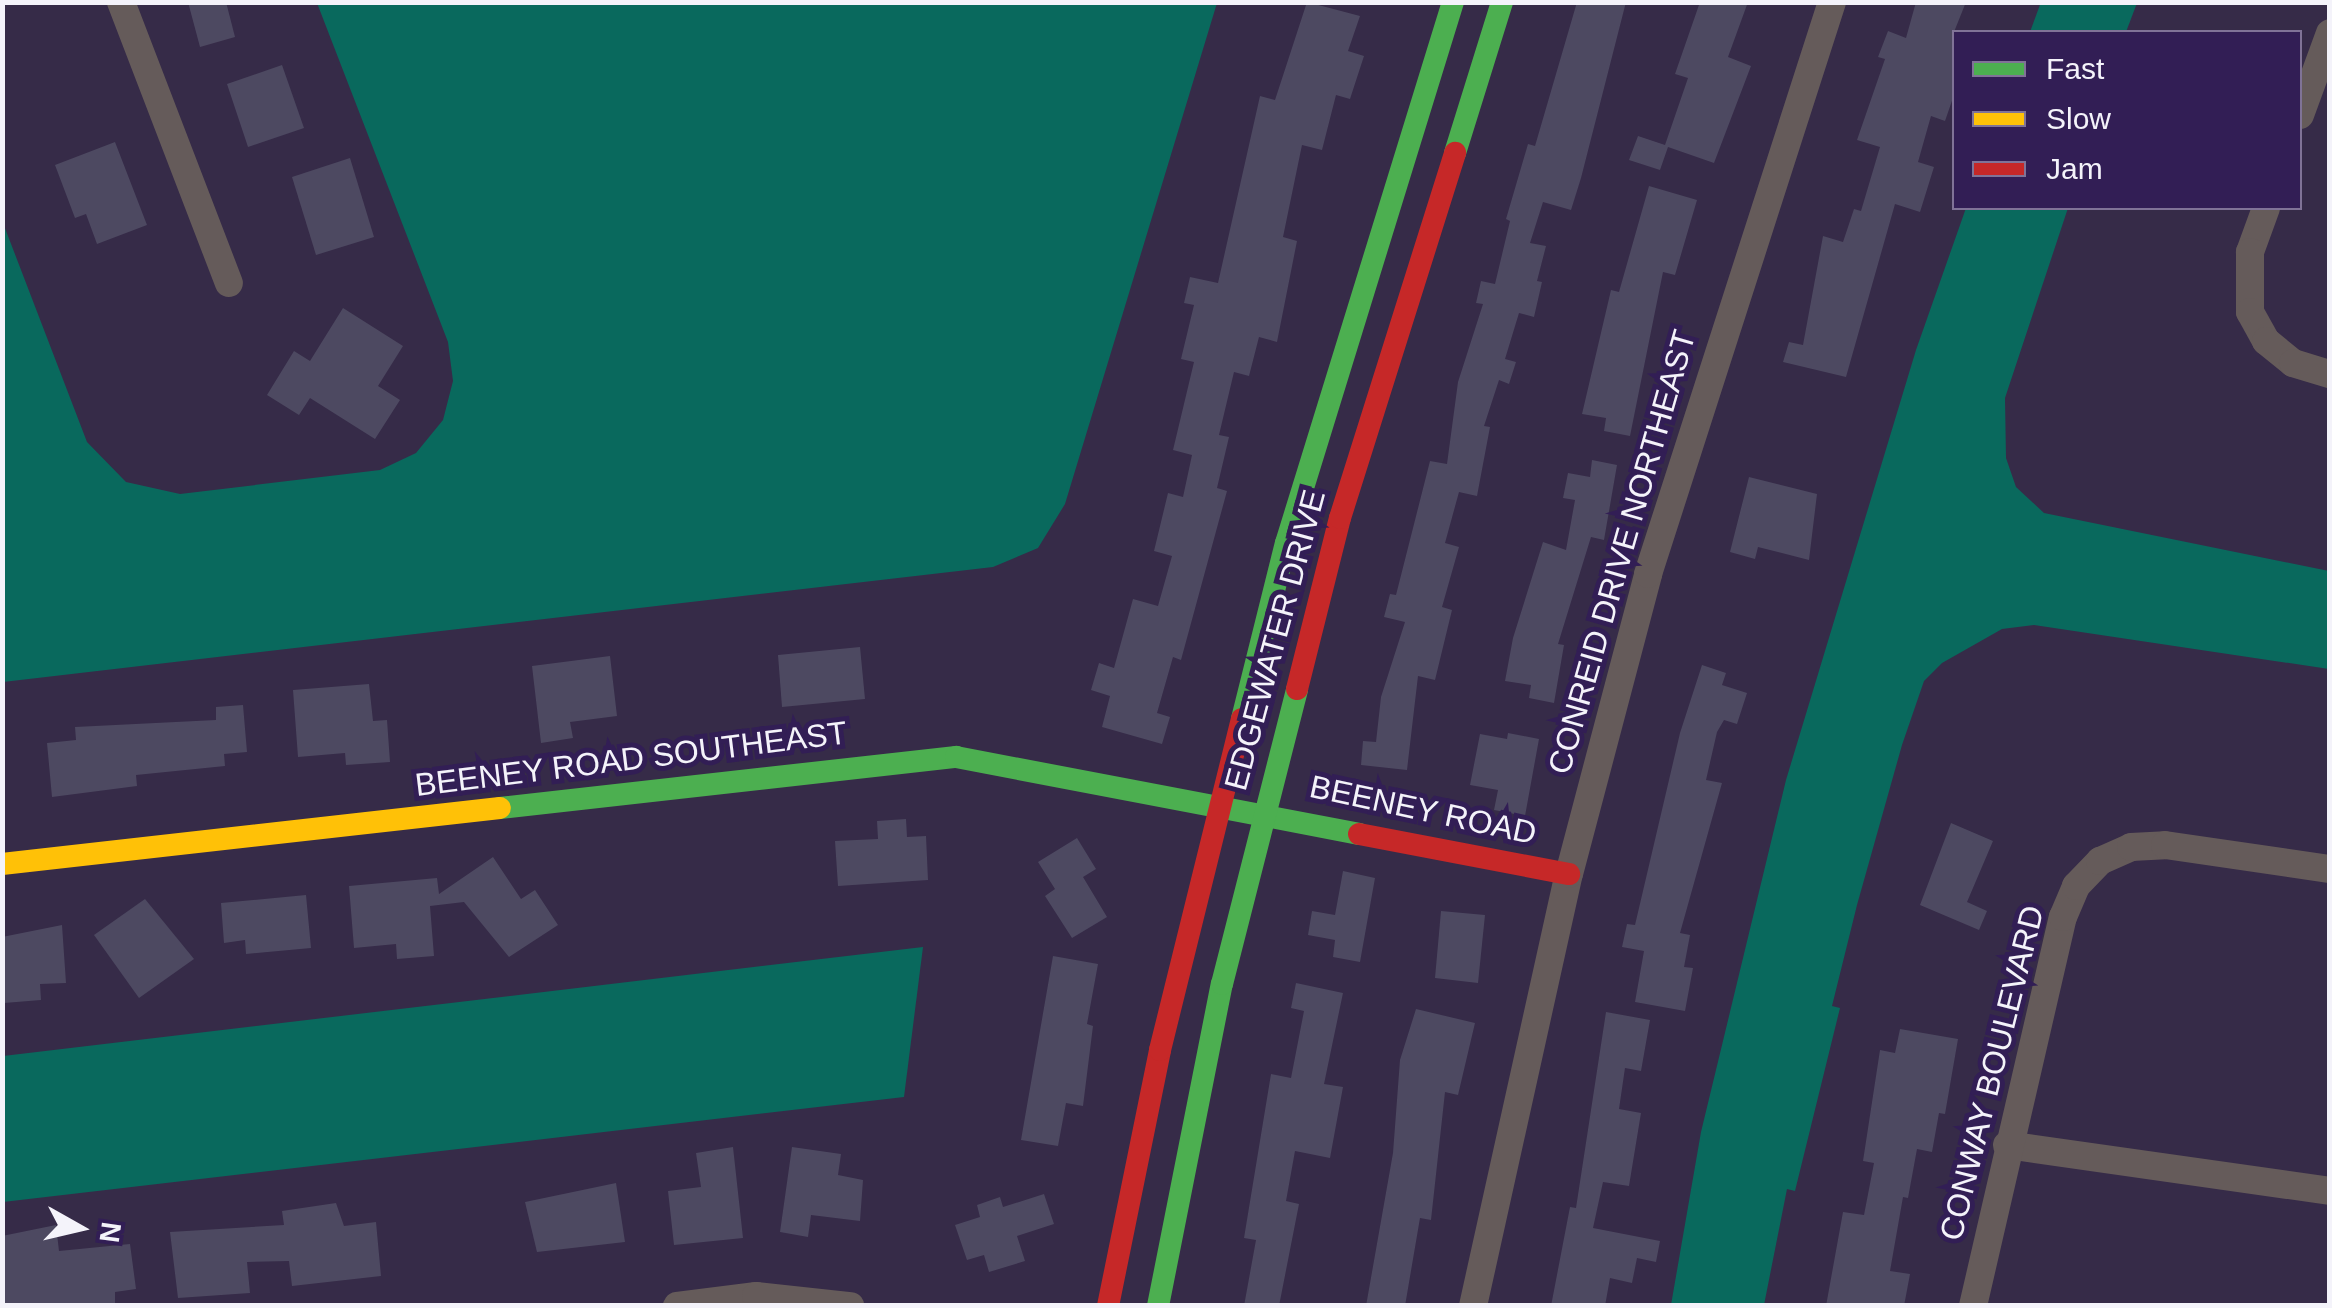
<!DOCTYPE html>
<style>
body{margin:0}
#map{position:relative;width:2332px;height:1308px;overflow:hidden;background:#362b48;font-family:Helvetica,sans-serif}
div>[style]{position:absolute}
.water>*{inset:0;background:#09695d}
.building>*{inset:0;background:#4d4961}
.street>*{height:28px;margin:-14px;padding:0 14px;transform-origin:14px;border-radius:14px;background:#655b5a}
.fast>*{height:22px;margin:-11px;padding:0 11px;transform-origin:11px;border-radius:11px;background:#4caf50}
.slow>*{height:22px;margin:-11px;padding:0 11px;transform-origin:11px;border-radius:11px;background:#ffc107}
.jam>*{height:22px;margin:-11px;padding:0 11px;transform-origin:11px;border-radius:11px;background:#c62828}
span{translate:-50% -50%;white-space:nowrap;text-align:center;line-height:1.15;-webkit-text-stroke:10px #321e55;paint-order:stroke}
.street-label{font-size:32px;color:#f4f3fa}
.frame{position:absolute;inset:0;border:5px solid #f4f3fa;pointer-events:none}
.legend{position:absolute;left:1952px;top:30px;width:350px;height:180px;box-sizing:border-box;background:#321e55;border:2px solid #807397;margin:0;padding:12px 18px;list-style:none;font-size:30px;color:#f4f3fa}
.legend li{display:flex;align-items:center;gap:20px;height:50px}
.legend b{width:50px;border:2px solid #807397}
.north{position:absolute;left:30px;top:1178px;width:100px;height:100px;-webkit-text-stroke:8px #321e55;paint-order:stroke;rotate:98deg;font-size:28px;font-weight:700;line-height:40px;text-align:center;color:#f4f3fa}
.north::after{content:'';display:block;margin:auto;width:35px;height:45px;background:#f4f3fa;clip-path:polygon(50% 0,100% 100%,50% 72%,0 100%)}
</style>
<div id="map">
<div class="water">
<i style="clip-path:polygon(2041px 2px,2137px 2px,2137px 3px,2126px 32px,2030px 32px)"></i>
<i style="clip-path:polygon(317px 3px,1217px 3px,1065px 504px,1038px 548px,993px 567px,3px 682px,3px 223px,87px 442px,126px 482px,180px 494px,380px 470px,416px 453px,443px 420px,453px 381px,448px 342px)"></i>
<i style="clip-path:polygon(1966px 208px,2068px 208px,2005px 398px,2006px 458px,2016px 487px,2044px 513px,2329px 571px,2329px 669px,2034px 625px,2002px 629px,1942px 663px,1924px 681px,1902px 745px,1857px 905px,1832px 1006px,1840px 1008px,1795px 1191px,1787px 1189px,1764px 1305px,1671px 1305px,1701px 1132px,1786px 780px,1916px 350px)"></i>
<i style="clip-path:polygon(923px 947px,904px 1097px,3px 1202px,3px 1056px)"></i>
</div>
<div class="building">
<i style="clip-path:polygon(188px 2px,226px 2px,235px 37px,200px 47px)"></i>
<i style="clip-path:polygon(1307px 2px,1360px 16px,1348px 51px,1364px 56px,1350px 99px,1336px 95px,1322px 150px,1302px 145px,1283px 237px,1297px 241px,1277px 342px,1259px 337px,1249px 376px,1234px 372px,1219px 435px,1229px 437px,1217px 488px,1227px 491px,1181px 660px,1173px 657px,1157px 713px,1170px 717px,1162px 744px,1102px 727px,1110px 696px,1091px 690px,1099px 663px,1114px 668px,1133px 599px,1158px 606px,1172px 556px,1154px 551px,1168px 493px,1183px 497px,1192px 455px,1173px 450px,1194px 362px,1181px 359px,1194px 305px,1184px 303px,1190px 277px,1218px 283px,1260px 96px,1275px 100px)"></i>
<i style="clip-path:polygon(1577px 2px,1626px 2px,1581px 178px,1571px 210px,1543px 202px,1530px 243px,1546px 246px,1537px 281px,1542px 282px,1534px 317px,1519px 313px,1505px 359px,1516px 362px,1509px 384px,1499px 380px,1484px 426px,1490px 427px,1477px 496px,1459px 492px,1445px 543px,1459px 547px,1442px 607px,1452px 610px,1435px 680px,1418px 676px,1407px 770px,1361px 765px,1363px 741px,1376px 742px,1381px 697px,1405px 622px,1384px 617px,1390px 594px,1396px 595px,1430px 461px,1447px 464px,1458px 382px,1483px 304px,1476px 303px,1481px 281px,1495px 284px,1510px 221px,1506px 219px,1528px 144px,1535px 146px)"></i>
<i style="clip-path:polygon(1700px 2px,1748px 2px,1728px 57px,1751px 66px,1714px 163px,1668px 147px,1660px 170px,1629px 160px,1638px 136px,1665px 145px,1688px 78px,1675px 74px)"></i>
<i style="clip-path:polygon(1916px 2px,1966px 2px,1954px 32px,1954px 95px,1945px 121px,1931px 116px,1918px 162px,1934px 167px,1920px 212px,1895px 204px,1846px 377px,1783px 362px,1789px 342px,1803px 345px,1823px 236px,1843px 242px,1854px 209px,1861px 211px,1880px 147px,1857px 140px,1885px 59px,1878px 57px,1888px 31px,1906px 38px)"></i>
<i style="clip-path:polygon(282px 65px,304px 128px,248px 147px,227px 84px)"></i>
<i style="clip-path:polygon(115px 142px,147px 225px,97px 244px,86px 214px,75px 218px,55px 165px)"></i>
<i style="clip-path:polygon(350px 158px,374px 237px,316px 255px,292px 177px)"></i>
<i style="clip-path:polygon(1649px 186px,1697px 200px,1675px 275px,1663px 272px,1630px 436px,1604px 431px,1606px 418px,1582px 414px,1611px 290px,1619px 292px)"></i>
<i style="clip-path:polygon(343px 308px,403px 346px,378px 386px,400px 400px,375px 439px,310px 398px,299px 415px,267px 395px,294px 351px,310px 361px)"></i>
<i style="clip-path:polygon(1592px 460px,1617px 465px,1604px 540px,1591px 537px,1558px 644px,1564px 645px,1554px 703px,1529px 698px,1531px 685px,1505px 681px,1513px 638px,1543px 542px,1566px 550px,1575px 500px,1563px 498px,1568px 473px,1590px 477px)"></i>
<i style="clip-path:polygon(1749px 477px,1817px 494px,1809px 560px,1758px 547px,1755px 559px,1730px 552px)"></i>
<i style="clip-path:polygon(860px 647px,865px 699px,782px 707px,778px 655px)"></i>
<i style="clip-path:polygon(610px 656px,617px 716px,570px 722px,573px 738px,541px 743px,532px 666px)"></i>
<i style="clip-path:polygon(1702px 665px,1726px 673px,1722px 685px,1747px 693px,1737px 724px,1724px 720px,1717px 732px,1706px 780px,1722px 783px,1680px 933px,1690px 935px,1684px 967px,1693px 968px,1685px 1011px,1635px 1002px,1644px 951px,1622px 947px,1627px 924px,1635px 925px,1680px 733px)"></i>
<i style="clip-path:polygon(369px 684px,373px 721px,387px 720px,390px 762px,346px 765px,345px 753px,298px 757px,293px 690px)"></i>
<i style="clip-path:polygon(243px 705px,247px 752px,224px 754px,225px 766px,136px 775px,137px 786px,52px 797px,47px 743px,76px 740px,75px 727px,216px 720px,216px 707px)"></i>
<i style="clip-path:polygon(1508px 733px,1539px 739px,1525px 816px,1494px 810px,1498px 790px,1470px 785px,1480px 734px,1507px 739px)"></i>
<i style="clip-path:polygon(906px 819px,907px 837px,926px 836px,928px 880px,838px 886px,835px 841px,878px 839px,877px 821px)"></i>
<i style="clip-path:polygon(1951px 823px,1993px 841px,1967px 902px,1987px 911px,1979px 930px,1920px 905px)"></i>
<i style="clip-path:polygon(1077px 838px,1096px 869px,1083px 877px,1107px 917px,1072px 938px,1045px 896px,1055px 889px,1038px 862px)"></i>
<i style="clip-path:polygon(493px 857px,521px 899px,535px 890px,558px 925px,509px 957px,464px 902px,430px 906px,434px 956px,397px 959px,396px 944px,354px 948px,349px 886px,437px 878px,439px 894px)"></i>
<i style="clip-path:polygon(1343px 871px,1375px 878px,1360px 962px,1333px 957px,1335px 940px,1308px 935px,1312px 911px,1335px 915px)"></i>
<i style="clip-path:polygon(306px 895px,311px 948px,246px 954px,245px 940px,224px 943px,221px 903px)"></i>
<i style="clip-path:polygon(145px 899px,194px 959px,139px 998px,94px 935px)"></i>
<i style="clip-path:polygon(1441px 911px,1485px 915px,1478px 983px,1435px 978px)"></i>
<i style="clip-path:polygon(62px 925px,66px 983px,40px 984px,41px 1000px,4px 1003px,2px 937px)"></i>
<i style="clip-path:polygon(1053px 956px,1098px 964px,1087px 1024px,1093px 1026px,1083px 1106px,1066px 1103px,1058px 1146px,1021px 1140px)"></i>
<i style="clip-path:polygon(1296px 983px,1343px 993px,1324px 1084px,1343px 1087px,1330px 1158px,1295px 1151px,1286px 1201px,1299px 1204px,1279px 1306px,1244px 1306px,1256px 1240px,1244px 1238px,1271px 1074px,1291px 1078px,1304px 1011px,1291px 1008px)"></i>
<i style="clip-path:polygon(1416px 1009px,1475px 1023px,1458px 1095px,1445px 1092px,1431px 1220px,1420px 1218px,1405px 1306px,1366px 1306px,1393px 1153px,1400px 1060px)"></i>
<i style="clip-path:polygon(1606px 1012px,1650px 1020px,1641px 1071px,1625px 1068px,1619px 1109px,1641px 1113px,1629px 1186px,1603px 1182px,1593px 1228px,1660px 1241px,1656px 1262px,1637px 1258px,1632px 1283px,1610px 1278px,1605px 1306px,1551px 1306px,1570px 1207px,1576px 1208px)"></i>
<i style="clip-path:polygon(1900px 1029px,1958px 1039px,1945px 1114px,1939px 1113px,1932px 1152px,1917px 1149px,1908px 1198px,1903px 1197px,1890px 1271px,1910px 1274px,1904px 1306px,1826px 1306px,1843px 1212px,1864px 1215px,1874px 1163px,1863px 1161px,1880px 1050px,1895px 1053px)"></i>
<i style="clip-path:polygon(733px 1147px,743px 1238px,674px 1245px,668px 1191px,701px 1187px,696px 1153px)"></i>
<i style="clip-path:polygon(792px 1147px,841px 1154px,838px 1175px,863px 1180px,860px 1221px,811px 1215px,808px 1237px,780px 1232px)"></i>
<i style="clip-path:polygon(616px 1183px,625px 1242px,537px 1252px,525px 1202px)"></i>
<i style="clip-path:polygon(1044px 1194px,1054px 1224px,1017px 1236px,1025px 1261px,989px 1272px,984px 1255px,967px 1260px,955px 1225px,980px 1217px,977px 1205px,1000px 1197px,1003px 1207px)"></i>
<i style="clip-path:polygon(336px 1203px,344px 1226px,376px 1222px,381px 1276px,292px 1286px,289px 1261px,247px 1262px,250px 1293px,178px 1298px,170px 1232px,284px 1225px,282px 1211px)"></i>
<i style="clip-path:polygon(56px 1225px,59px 1251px,130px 1244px,136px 1289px,115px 1292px,115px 1306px,2px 1306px,2px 1236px)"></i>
</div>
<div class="street">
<i style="left:121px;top:2px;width:301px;rotate:69deg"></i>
<i style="left:2300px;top:115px;width:87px;rotate:-69.9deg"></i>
<i style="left:2266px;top:208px;width:47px;rotate:110deg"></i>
<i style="left:2250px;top:252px;width:60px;rotate:90deg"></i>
<i style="left:2250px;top:312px;width:33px;rotate:61deg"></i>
<i style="left:2266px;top:341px;width:35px;rotate:39deg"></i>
<i style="left:2293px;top:363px;width:39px;rotate:17deg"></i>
<i style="left:2007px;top:1145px;width:326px;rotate:8.1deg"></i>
<i style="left:677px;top:1306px;width:80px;rotate:-7.2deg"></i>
<i style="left:756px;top:1296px;width:95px;rotate:6.1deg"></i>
<i style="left:1473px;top:1306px;width:443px;rotate:-77.5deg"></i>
<i style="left:1569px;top:874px;width:310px;rotate:-75.2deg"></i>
<i style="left:1648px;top:574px;width:601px;rotate:-72.17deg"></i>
<i style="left:1973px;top:1306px;width:399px;rotate:-77deg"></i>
<i style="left:2063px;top:917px;width:34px;rotate:-67deg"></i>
<i style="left:2076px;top:886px;width:35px;rotate:-46deg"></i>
<i style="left:2100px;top:861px;width:34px;rotate:-24deg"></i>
<i style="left:2131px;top:847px;width:34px;rotate:-3deg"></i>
<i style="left:2165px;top:845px;width:167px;rotate:8.3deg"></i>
</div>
<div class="fast">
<i style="left:1455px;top:153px;width:158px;rotate:-72.7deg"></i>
<i style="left:1242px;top:719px;width:181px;rotate:-76deg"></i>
<i style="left:1286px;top:543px;width:566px;rotate:-72.85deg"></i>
<i style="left:500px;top:808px;width:459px;rotate:-6.4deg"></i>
<i style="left:956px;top:757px;width:410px;rotate:10.8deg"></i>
<i style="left:1158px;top:1306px;width:328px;rotate:-78.8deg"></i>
<i style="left:1222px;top:984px;width:304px;rotate:-75.7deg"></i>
</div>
<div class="slow">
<i style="left:2px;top:864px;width:501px;rotate:-6.42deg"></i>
</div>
<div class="jam">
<i style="left:1297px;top:689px;width:176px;rotate:-75.9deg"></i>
<i style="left:1340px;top:518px;width:383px;rotate:-72.5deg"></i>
<i style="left:1359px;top:834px;width:214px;rotate:10.8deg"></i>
<i style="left:1108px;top:1306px;width:261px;rotate:-78.5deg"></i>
<i style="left:1160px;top:1050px;width:341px;rotate:-76.1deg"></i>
</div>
<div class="street-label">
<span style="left:1622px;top:552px;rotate:-74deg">CONREID DRIVE NORTHEAST</span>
<span style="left:1275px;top:640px;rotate:-75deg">EDGEWATER DRIVE</span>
<span style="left:631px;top:759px;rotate:-7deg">BEENEY ROAD SOUTHEAST</span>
<span style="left:1423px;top:810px;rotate:12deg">BEENEY ROAD</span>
<span style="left:1992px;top:1073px;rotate:-76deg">CONWAY BOULEVARD</span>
</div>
<div class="frame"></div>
<ul class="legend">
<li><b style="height:12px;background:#4caf50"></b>Fast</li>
<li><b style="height:12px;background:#ffc107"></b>Slow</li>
<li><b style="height:12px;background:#c62828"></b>Jam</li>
</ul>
<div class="north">N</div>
</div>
